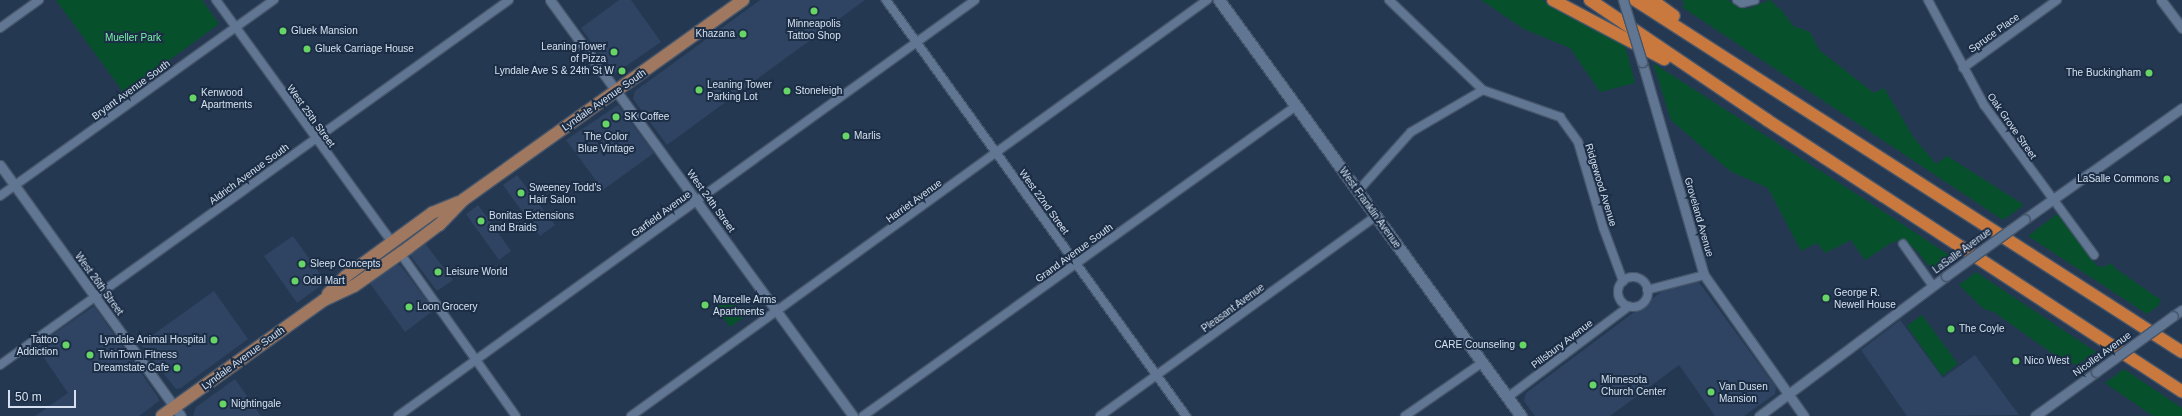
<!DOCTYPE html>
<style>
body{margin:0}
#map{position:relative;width:2182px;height:416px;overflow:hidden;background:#253851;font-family:Helvetica,sans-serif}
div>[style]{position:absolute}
.built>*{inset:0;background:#2e4462}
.green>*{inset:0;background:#06512c}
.roads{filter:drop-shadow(1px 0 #45556a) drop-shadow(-1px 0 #45556a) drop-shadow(0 1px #45556a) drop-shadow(0 -1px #45556a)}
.minor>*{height:8px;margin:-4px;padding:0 4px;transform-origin:4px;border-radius:4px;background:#617692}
.minor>.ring{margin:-4px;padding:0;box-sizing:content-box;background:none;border:8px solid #617692;border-radius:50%}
.tertiary>*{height:9px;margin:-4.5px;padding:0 4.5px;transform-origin:4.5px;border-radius:4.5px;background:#617692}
.secondary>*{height:11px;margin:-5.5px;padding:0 5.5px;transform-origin:5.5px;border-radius:5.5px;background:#617692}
.primary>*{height:12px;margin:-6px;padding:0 6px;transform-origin:6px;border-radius:6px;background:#9f785f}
.motorway>*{height:12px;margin:-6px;padding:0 6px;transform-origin:6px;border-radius:6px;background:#c9793d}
.bridges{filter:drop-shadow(1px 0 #45556a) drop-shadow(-1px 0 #45556a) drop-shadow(0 1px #45556a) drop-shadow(0 -1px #45556a)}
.tertiary-bridge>*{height:9px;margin:-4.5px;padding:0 4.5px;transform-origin:4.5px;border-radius:4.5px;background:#617692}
.dots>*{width:11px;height:11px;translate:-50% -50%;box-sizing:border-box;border:2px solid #1c2e46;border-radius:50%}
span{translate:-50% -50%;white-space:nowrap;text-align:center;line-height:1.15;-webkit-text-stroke:4px #1c2e46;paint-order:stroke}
.poi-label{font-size:10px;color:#d4e0ef}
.left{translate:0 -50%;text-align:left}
.right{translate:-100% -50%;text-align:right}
.street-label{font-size:10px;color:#d4e0ef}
.park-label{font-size:10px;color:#7bf0a8}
.scale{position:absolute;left:8px;top:390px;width:68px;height:18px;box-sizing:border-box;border:2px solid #d4e0ef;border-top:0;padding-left:5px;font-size:12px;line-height:14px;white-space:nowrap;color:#d4e0ef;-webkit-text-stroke:3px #1c2e46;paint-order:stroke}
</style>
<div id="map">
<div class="built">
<i style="clip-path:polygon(619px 0,631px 0,661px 42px,616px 73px,611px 70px,581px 28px)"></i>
<i style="clip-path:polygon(760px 0,865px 0,667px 145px,633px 99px,635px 91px)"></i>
<i style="clip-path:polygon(618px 105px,654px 153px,603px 190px,566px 140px)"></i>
<i style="clip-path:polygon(517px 175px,555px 225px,540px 236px,503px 185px)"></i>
<i style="clip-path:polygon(478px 205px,511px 251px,499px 260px,466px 214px)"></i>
<i style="clip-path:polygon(293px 236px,326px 282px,297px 303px,264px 256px)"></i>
<i style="clip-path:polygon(424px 242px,453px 280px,437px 291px,410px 255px,411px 251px)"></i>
<i style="clip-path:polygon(396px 263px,401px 266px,434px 310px,405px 332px,369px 282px)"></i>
<i style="clip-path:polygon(1698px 281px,1776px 387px,1775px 394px,1744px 416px,1715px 416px,1679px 365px,1610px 416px,1535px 416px,1524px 401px,1526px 393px,1665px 289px,1676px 283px)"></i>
<i style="clip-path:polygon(214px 291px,248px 339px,181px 388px,176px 389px,140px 344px)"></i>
<i style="clip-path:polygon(94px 306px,158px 397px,159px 401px,139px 416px,35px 416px,68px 393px,36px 346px)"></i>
<i style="clip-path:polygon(1900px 320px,1943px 378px,1975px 355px,2019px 415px,1907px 416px,1861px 350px)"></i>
<i style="clip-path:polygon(235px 379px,261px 416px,193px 416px,196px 407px)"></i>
</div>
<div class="green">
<i style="clip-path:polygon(56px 0,202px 0,219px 24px,124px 93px)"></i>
<i style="clip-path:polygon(1481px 0,1542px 0,1624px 42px,1635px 83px,1600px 92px,1570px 48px,1524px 29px)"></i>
<i style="clip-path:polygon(1681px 0,1727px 0,1747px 9px,1770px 0,1782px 11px,1793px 26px,1810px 32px,1819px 50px,1874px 93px,1884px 88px,1914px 138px,1936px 164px,1947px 156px,2024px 205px,2003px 220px,1682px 7px,1685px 3px)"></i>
<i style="clip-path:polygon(1653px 63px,1875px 206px,1952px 257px,1933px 271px,1917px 251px,1908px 243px,1900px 240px,1891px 243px,1865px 260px,1851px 240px,1825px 253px,1817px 243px,1801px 251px,1768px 188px,1730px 171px,1671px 120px)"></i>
<i style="clip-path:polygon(2057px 214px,2097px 266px,2104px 267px,2111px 263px,2116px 269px,2161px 300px,2158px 306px,2147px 314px,2028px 236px)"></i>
<i style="clip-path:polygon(1976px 272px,2096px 352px,2076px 365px,2056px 356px,1994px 312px,1984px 309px,1959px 285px)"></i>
<i style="clip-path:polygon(725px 297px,730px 298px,744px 317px,730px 327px,716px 308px,717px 302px)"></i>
<i style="clip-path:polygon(1922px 315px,1958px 364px,1942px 376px,1907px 326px)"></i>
<i style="clip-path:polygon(2124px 369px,2182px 408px,2182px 416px,2153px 416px,2105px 383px)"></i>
</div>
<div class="roads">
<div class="minor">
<i style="left:216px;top:0;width:299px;rotate:54deg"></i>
<i style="left:886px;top:0;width:513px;rotate:54.2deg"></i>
<i style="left:1389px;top:0;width:130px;rotate:43.8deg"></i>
<i style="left:1483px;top:90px;width:82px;rotate:19.3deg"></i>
<i style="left:1560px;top:117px;width:31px;rotate:54deg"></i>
<i style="left:1578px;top:142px;width:89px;rotate:73.6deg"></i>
<i style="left:1603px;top:227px;width:58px;rotate:69.7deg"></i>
<i style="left:1737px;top:0;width:6px;rotate:31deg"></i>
<i style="left:1742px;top:3px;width:13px;rotate:-13deg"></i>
<i style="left:1928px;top:0;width:119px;rotate:61.9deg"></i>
<i style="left:1984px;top:105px;width:186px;rotate:53.7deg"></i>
<i style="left:0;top:28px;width:48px;rotate:-35.7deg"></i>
<i style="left:1963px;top:68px;width:116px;rotate:-35.9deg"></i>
<i style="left:1358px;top:191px;width:79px;rotate:-48.1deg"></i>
<i style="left:1411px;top:132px;width:83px;rotate:-30.3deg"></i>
<i style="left:0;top:196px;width:337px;rotate:-35.6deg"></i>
<i style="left:1903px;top:244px;width:52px;rotate:54.5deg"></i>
<i style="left:400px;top:253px;width:200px;rotate:54.6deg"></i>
<i class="ring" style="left:1618px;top:277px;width:22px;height:22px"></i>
<i style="left:1647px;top:290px;width:59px;rotate:-14.7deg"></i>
<i style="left:0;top:365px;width:626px;rotate:-35.64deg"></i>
<i style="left:1508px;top:397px;width:151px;rotate:-36.9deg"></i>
<i style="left:398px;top:416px;width:711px;rotate:-35.79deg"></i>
<i style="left:631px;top:416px;width:711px;rotate:-35.84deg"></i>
<i style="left:863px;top:416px;width:533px;rotate:-35.6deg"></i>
<i style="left:1100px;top:416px;width:341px;rotate:-35.9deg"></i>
<i style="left:1405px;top:416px;width:95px;rotate:-34.7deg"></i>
</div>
<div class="tertiary">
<i style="left:550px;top:0;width:515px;rotate:53.93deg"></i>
<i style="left:2161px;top:0;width:35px;rotate:53deg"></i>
<i style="left:1642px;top:62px;width:222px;rotate:73.8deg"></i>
<i style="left:1704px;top:275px;width:173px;rotate:54.7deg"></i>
<i style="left:0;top:165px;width:309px;rotate:54.2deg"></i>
<i style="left:2025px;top:219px;width:192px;rotate:-35.3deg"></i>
<i style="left:2173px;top:316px;width:11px;rotate:-34deg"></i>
<i style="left:1759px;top:416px;width:234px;rotate:-36.8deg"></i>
<i style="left:2035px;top:416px;width:75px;rotate:-35.8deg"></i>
</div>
<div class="secondary">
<i style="left:1219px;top:0;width:514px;rotate:54.02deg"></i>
</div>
<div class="primary">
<i style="left:328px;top:294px;width:25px;rotate:-45deg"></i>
<i style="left:346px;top:276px;width:107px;rotate:-36.2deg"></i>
<i style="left:432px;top:213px;width:29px;rotate:-22deg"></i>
<i style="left:162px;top:416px;width:199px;rotate:-35.6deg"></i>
<i style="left:324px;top:300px;width:33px;rotate:-25deg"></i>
<i style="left:354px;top:286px;width:66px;rotate:-35.1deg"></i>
<i style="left:408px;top:248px;width:39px;rotate:-37deg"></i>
<i style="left:439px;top:225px;width:35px;rotate:-46deg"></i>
<i style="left:463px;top:200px;width:344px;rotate:-35.5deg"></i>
</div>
<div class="motorway">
<i style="left:1553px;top:0;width:126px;rotate:28deg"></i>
<i style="left:1590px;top:0;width:214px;rotate:34.1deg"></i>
<i style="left:1767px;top:120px;width:496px;rotate:33.2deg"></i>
<i style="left:1635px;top:0;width:650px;rotate:32.76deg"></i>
<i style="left:1652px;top:0;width:27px;rotate:36deg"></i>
</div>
</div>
<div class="bridges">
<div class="tertiary-bridge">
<i style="left:1623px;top:0;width:65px;rotate:73deg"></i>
<i style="left:1946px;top:276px;width:97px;rotate:-35.8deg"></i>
<i style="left:2096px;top:372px;width:95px;rotate:-36deg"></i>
</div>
</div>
<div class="dots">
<i style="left:814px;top:11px;background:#67d466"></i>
<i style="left:283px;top:31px;background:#67d466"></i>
<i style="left:743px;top:34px;background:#67d466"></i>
<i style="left:307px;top:49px;background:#67d466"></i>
<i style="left:614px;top:52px;background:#67d466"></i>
<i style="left:622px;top:71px;background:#67d466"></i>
<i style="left:2149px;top:73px;background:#67d466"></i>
<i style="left:699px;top:90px;background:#67d466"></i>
<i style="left:787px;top:91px;background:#67d466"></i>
<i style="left:193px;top:98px;background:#67d466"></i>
<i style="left:616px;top:117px;background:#67d466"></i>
<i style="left:606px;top:124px;background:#67d466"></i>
<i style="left:846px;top:136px;background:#67d466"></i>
<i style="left:2167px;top:179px;background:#67d466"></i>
<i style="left:521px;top:193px;background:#67d466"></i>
<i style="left:481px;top:221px;background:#67d466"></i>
<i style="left:302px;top:264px;background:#67d466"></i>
<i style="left:438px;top:272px;background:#67d466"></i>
<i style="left:295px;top:281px;background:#67d466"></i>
<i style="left:1826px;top:298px;background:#67d466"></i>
<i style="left:705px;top:305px;background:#67d466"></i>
<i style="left:409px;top:307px;background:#67d466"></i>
<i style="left:1951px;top:329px;background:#67d466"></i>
<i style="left:214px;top:340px;background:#67d466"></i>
<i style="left:66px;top:345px;background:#67d466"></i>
<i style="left:1523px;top:345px;background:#67d466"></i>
<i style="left:90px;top:355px;background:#67d466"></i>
<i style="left:2016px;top:361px;background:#67d466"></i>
<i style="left:177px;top:368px;background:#67d466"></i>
<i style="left:1593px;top:385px;background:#67d466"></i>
<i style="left:1711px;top:392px;background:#67d466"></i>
<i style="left:223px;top:404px;background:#67d466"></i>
</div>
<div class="poi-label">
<span style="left:814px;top:29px">Minneapolis<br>Tattoo Shop</span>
<span class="left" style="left:291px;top:31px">Gluek Mansion</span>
<span class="right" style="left:735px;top:34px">Khazana</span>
<span class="right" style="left:606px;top:52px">Leaning Tower<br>of Pizza</span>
<span class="left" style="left:315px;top:49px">Gluek Carriage House</span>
<span class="right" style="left:614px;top:71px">Lyndale Ave S &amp; 24th St W</span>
<span class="right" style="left:2141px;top:73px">The Buckingham</span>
<span class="left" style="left:707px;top:90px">Leaning Tower<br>Parking Lot</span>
<span class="left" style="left:795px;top:91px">Stoneleigh</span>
<span class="left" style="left:201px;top:98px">Kenwood<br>Apartments</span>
<span class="left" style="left:624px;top:117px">SK Coffee</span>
<span style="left:606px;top:142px">The Color<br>Blue Vintage</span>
<span class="left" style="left:854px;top:136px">Marlis</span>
<span class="right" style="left:2159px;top:179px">LaSalle Commons</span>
<span class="left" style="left:529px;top:193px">Sweeney Todd's<br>Hair Salon</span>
<span class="left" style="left:489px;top:221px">Bonitas Extensions<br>and Braids</span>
<span class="left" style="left:310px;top:264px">Sleep Concepts</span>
<span class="left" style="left:446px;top:272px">Leisure World</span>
<span class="left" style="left:303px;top:281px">Odd Mart</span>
<span class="left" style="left:1834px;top:298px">George R.<br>Newell House</span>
<span class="left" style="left:713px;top:305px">Marcelle Arms<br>Apartments</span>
<span class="left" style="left:417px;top:307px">Loon Grocery</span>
<span class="left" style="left:1959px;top:329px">The Coyle</span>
<span class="right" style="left:58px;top:345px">Tattoo<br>Addiction</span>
<span class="right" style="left:206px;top:340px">Lyndale Animal Hospital</span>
<span class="right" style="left:1515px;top:345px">CARE Counseling</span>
<span class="left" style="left:98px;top:355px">TwinTown Fitness</span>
<span class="left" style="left:2024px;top:361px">Nico West</span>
<span class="right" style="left:169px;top:368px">Dreamstate Cafe</span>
<span class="left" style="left:1601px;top:385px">Minnesota<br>Church Center</span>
<span class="left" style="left:1719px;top:392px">Van Dusen<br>Mansion</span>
<span class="left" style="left:231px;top:404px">Nightingale</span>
</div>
<div class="street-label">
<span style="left:1994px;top:33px;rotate:-36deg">Spruce Place</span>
<span style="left:131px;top:90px;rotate:-36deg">Bryant Avenue South</span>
<span style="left:604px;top:100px;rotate:-35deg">Lyndale Avenue South</span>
<span style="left:311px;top:116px;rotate:54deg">West 25th Street</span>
<span style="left:2012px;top:126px;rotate:55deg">Oak Grove Street</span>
<span style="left:249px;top:174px;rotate:-36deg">Aldrich Avenue South</span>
<span style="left:1601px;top:185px;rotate:73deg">Ridgewood Avenue</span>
<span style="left:711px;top:201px;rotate:54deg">West 24th Street</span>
<span style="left:914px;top:201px;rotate:-36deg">Harriet Avenue</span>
<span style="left:1044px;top:202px;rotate:54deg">West 22nd Street</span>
<span style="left:1370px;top:208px;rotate:54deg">West Franklin Avenue</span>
<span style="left:661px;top:214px;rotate:-36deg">Garfield Avenue</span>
<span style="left:1699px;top:217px;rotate:74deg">Groveland Avenue</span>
<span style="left:1962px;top:251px;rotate:-36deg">LaSalle Avenue</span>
<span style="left:1074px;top:253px;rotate:-36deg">Grand Avenue South</span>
<span style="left:99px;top:284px;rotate:54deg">West 26th Street</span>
<span style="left:1233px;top:308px;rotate:-36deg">Pleasant Avenue</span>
<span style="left:1562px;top:344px;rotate:-37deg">Pillsbury Avenue</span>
<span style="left:2102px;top:354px;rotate:-36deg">Nicollet Avenue</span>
<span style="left:243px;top:358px;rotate:-36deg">Lyndale Avenue South</span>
</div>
<div class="park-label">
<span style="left:133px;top:38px">Mueller Park</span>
</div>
<div class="scale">50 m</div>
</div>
